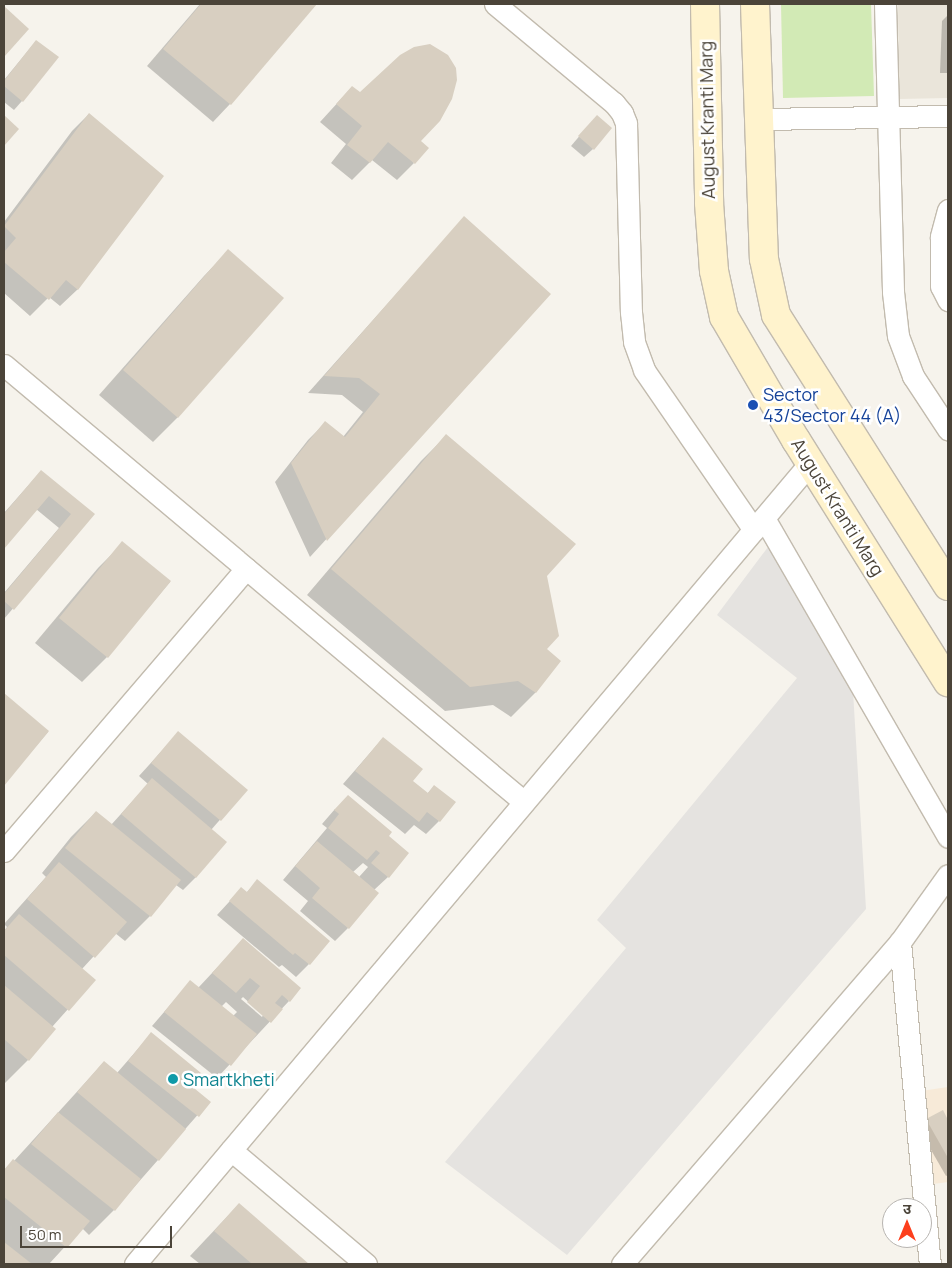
<!DOCTYPE html>
<meta charset="utf-8">
<style>
body{margin:0}
#map{position:relative;width:952px;height:1268px;overflow:hidden;background:#f6f3ec;font-family:Manrope,"Noto Sans Devanagari",sans-serif}
div>[style]{position:absolute}
.residential>*{inset:0;background:#eae5da}
.commercial>*{inset:0;background:#f7ead8}
.green>*{inset:0;background:#d2eab5}
.parking>*{inset:0;background:#e5e3e0}
.shadow>*{inset:0;background:#0003}
.building>*{inset:0;background:#d8cfc1}
.roads{filter:drop-shadow(1px 0 #c2bbae) drop-shadow(-1px 0 #c2bbae) drop-shadow(0 1px #c2bbae) drop-shadow(0 -1px #c2bbae)}
.street>*{height:21px;margin:-10.5px;padding:0 10.5px;transform-origin:10.5px;border-radius:10.5px;background:#fff}
.secondary>*{height:28px;margin:-14px;padding:0 14px;transform-origin:14px;border-radius:14px;background:#fff3cd}
.dots>*{width:14px;height:14px;translate:-50% -50%;box-sizing:border-box;border:2px solid #fff;border-radius:50%}
span{translate:-50% -50%;white-space:nowrap;text-align:center;line-height:1.15;-webkit-text-stroke:5px #fff;paint-order:stroke}
.street-label{font-size:18px;color:#4b4439}
.transit-label{font-size:18px;color:#164399}
.left{translate:0 -50%;text-align:left}
.culture-label{font-size:18px;color:#0d838f}
.frame{position:absolute;inset:0;border:5px solid #4b4439;pointer-events:none}
.north{position:absolute;left:882px;top:1198px;width:50px;height:50px;box-sizing:border-box;background:#fff;border:1px solid #b7b4b0;border-radius:50%;rotate:0deg;font-size:14px;font-weight:700;line-height:20px;text-align:center;color:#4b4439}
.north::after{content:'';display:block;margin:auto;width:18px;height:22px;background:#fc3f1d;clip-path:polygon(50% 0,100% 100%,50% 72%,0 100%)}
.scale{position:absolute;left:20px;top:1226px;width:152px;height:22px;box-sizing:border-box;border:2px solid #4b4439;border-top:0;padding-left:6px;font-size:15px;line-height:18px;white-space:nowrap;color:#4b4439;-webkit-text-stroke:4px #fff;paint-order:stroke}
</style>
<div id="map">
<div class="residential">
<i style="clip-path:polygon(898px 4px,948px 4px,948px 98px,899px 99px)"></i>
</div>
<div class="commercial">
<i style="clip-path:polygon(948px 1087px,948px 1182px,933px 1184px,921px 1091px)"></i>
</div>
<div class="green">
<i style="clip-path:polygon(781px 4px,871px 4px,874px 96px,783px 98px)"></i>
</div>
<div class="parking">
<i style="clip-path:polygon(771px 543px,853px 691px,866px 909px,567px 1255px,445px 1162px,626px 948px,597px 920px,797px 678px,717px 615px)"></i>
</div>
<div class="shadow">
<i style="clip-path:polygon(200px 4px,315px 4px,230px 104px,213px 122px,147px 66px)"></i>
<i style="clip-path:polygon(948px 15px,948px 73px,940px 73px,942px 21px)"></i>
<i style="clip-path:polygon(36px 41px,22px 101px,14px 110px,4px 102px,4px 80px)"></i>
<i style="clip-path:polygon(352px 87px,414px 163px,397px 180px,372px 160px,352px 180px,331px 163px,346px 144px,320px 122px)"></i>
<i style="clip-path:polygon(89px 114px,78px 289px,60px 306px,49px 297px,30px 316px,4px 293px,4px 222px,72px 131px)"></i>
<i style="clip-path:polygon(588px 126px,593px 149px,584px 157px,571px 146px)"></i>
<i style="clip-path:polygon(464px 218px,549px 295px,310px 557px,275px 482px,308px 440px,325px 423px,343px 437px,363px 412px,342px 395px,308px 393px)"></i>
<i style="clip-path:polygon(228px 251px,178px 417px,153px 442px,99px 395px,204px 276px)"></i>
<i style="clip-path:polygon(446px 436px,546px 576px,545px 649px,560px 661px,535px 693px,511px 717px,493px 705px,445px 711px,307px 595px,421px 461px)"></i>
<i style="clip-path:polygon(41px 471px,93px 514px,4px 619px,4px 593px,59px 528px,36px 509px,4px 547px,4px 513px)"></i>
<i style="clip-path:polygon(123px 543px,170px 582px,107px 657px,82px 682px,35px 643px,98px 568px)"></i>
<i style="clip-path:polygon(4px 695px,48px 732px,4px 784px)"></i>
<i style="clip-path:polygon(178px 733px,246px 790px,211px 830px,196px 877px,183px 890px,176px 885px,150px 916px,125px 941px,115px 933px,82px 969px,94px 980px,52px 1027px,28px 1060px,4px 1084px,4px 931px,7px 927px,4px 924px,46px 877px,42px 873px,71px 837px,96px 812px,111px 825px,148px 784px,139px 776px)"></i>
<i style="clip-path:polygon(383px 738px,411px 781px,427px 794px,434px 786px,439px 821px,426px 834px,414px 825px,405px 834px,343px 784px)"></i>
<i style="clip-path:polygon(evenodd,335px 809px,387px 836px,388px 877px,374px 890px,348px 928px,335px 941px,300px 911px,308px 901px,283px 880px,327px 828px,322px 824px,335px 809px,363px 863px,368px 867px,359px 877px,353px 872px,363px 863px)"></i>
<i style="clip-path:polygon(258px 881px,309px 964px,296px 977px,282px 965px,279px 967px,217px 915px,241px 889px,246px 893px)"></i>
<i style="clip-path:polygon(evenodd,243px 940px,289px 1001px,217px 1078px,152px 1026px,190px 982px,198px 988px,243px 940px,243px 997px,263px 1015px,262px 1017px,241px 999px,243px 997px,243px 940px,226px 1002px,237px 1012px,233px 1016px,221px 1007px,226px 1002px)"></i>
<i style="clip-path:polygon(151px 1034px,188px 1085px,209px 1102px,114px 1210px,89px 1235px,82px 1228px,49px 1264px,4px 1264px,4px 1170px,14px 1161px,104px 1062px,117px 1073px)"></i>
<i style="clip-path:polygon(943px 1112px,948px 1123px,948px 1175px,946px 1176px,919px 1129px,927px 1120px)"></i>
<i style="clip-path:polygon(239px 1204px,307px 1264px,200px 1264px,190px 1256px)"></i>
</div>
<div class="building">
<i style="clip-path:polygon(201px 4px,317px 4px,231px 105px,163px 49px)"></i>
<i style="clip-path:polygon(4px 6px,29px 29px,4px 57px)"></i>
<i style="clip-path:polygon(36px 40px,59px 57px,23px 102px,4px 86px,4px 81px)"></i>
<i style="clip-path:polygon(430px 44px,448px 55px,456px 68px,457px 80px,452px 99px,440px 121px,421px 141px,429px 148px,415px 164px,388px 142px,370px 163px,347px 145px,362px 126px,336px 104px,352px 86px,360px 92px,400px 55px,414px 47px)"></i>
<i style="clip-path:polygon(89px 113px,164px 176px,78px 290px,66px 280px,49px 300px,4px 262px,4px 252px,16px 238px,4px 226px)"></i>
<i style="clip-path:polygon(4px 115px,19px 129px,4px 146px)"></i>
<i style="clip-path:polygon(597px 115px,612px 128px,594px 150px,578px 136px)"></i>
<i style="clip-path:polygon(464px 216px,551px 294px,327px 541px,291px 463px,325px 421px,345px 437px,380px 394px,359px 378px,324px 376px)"></i>
<i style="clip-path:polygon(228px 249px,284px 298px,178px 418px,123px 370px)"></i>
<i style="clip-path:polygon(446px 434px,576px 544px,547px 576px,559px 636px,547px 649px,561px 661px,536px 693px,518px 681px,470px 687px,331px 569px)"></i>
<i style="clip-path:polygon(41px 470px,95px 514px,14px 610px,4px 601px,4px 594px,71px 514px,49px 496px,4px 549px,4px 514px)"></i>
<i style="clip-path:polygon(122px 541px,171px 581px,108px 658px,59px 618px)"></i>
<i style="clip-path:polygon(4px 693px,49px 731px,4px 786px)"></i>
<i style="clip-path:polygon(178px 731px,248px 790px,221px 821px,151px 763px)"></i>
<i style="clip-path:polygon(383px 737px,423px 769px,413px 781px,428px 793px,434px 785px,456px 802px,440px 822px,427px 812px,419px 822px,355px 771px)"></i>
<i style="clip-path:polygon(152px 778px,227px 842px,196px 878px,121px 814px)"></i>
<i style="clip-path:polygon(348px 795px,392px 832px,389px 836px,409px 853px,389px 878px,371px 863px,380px 853px,376px 850px,367px 860px,328px 828px,339px 814px,334px 810px)"></i>
<i style="clip-path:polygon(96px 811px,181px 880px,151px 917px,65px 848px)"></i>
<i style="clip-path:polygon(317px 841px,379px 893px,349px 929px,312px 898px,320px 888px,295px 866px)"></i>
<i style="clip-path:polygon(59px 862px,127px 922px,95px 958px,27px 899px)"></i>
<i style="clip-path:polygon(257px 879px,330px 941px,310px 965px,295px 953px,293px 955px,229px 901px,241px 887px,247px 892px)"></i>
<i style="clip-path:polygon(19px 914px,96px 980px,69px 1011px,4px 955px,4px 931px)"></i>
<i style="clip-path:polygon(243px 938px,301px 988px,290px 1002px,282px 995px,275px 1003px,283px 1009px,271px 1023px,247px 1002px,260px 986px,250px 978px,236px 993px,212px 973px)"></i>
<i style="clip-path:polygon(190px 980px,257px 1034px,231px 1066px,164px 1012px)"></i>
<i style="clip-path:polygon(4px 985px,56px 1029px,29px 1061px,4px 1039px)"></i>
<i style="clip-path:polygon(151px 1032px,201px 1073px,189px 1084px,211px 1102px,199px 1117px,128px 1061px)"></i>
<i style="clip-path:polygon(104px 1061px,186px 1129px,159px 1161px,77px 1092px)"></i>
<i style="clip-path:polygon(943px 1110px,948px 1120px,948px 1158px,926px 1119px)"></i>
<i style="clip-path:polygon(58px 1112px,141px 1179px,115px 1211px,31px 1144px)"></i>
<i style="clip-path:polygon(13px 1159px,90px 1221px,67px 1248px,4px 1197px,4px 1170px)"></i>
<i style="clip-path:polygon(239px 1203px,309px 1264px,252px 1264px,214px 1231px)"></i>
<i style="clip-path:polygon(4px 1242px,32px 1264px,4px 1264px)"></i>
</div>
<div class="roads">
<div class="street">
<i style="left:495px;top:4px;width:155px;rotate:39.8deg"></i>
<i style="left:614px;top:103px;width:13px;rotate:51deg"></i>
<i style="left:622px;top:113px;width:11px;rotate:68deg"></i>
<i style="left:626px;top:123px;width:189px;rotate:88.5deg"></i>
<i style="left:631px;top:312px;width:30px;rotate:84deg"></i>
<i style="left:634px;top:342px;width:30px;rotate:70deg"></i>
<i style="left:644px;top:370px;width:194px;rotate:55.5deg"></i>
<i style="left:885px;top:4px;width:288px;rotate:88.4deg"></i>
<i style="left:893px;top:292px;width:44px;rotate:83.5deg"></i>
<i style="left:898px;top:336px;width:43px;rotate:69.4deg"></i>
<i style="left:913px;top:376px;width:64px;rotate:56.6deg"></i>
<i style="left:759px;top:119px;width:189px;rotate:-0.9deg"></i>
<i style="left:948px;top:210px;width:28px;rotate:105deg"></i>
<i style="left:941px;top:237px;width:49px;rotate:90deg"></i>
<i style="left:941px;top:286px;width:16px;rotate:63deg"></i>
<i style="left:4px;top:365px;width:679px;rotate:40.04deg"></i>
<i style="left:764px;top:518px;width:368px;rotate:60deg"></i>
<i style="left:4px;top:851px;width:372px;rotate:-49.4deg"></i>
<i style="left:900px;top:942px;width:323px;rotate:84.7deg"></i>
<i style="left:231px;top:1150px;width:177px;rotate:40.2deg"></i>
<i style="left:135px;top:1264px;width:1047px;rotate:-49.88deg"></i>
<i style="left:622px;top:1264px;width:425px;rotate:-49.2deg"></i>
<i style="left:900px;top:942px;width:82px;rotate:-54.4deg"></i>
</div>
<div class="secondary">
<i style="left:705px;top:4px;width:199px;rotate:88.8deg"></i>
<i style="left:709px;top:203px;width:68px;rotate:85.8deg"></i>
<i style="left:714px;top:271px;width:47px;rotate:77.7deg"></i>
<i style="left:724px;top:317px;width:143px;rotate:59.7deg"></i>
<i style="left:796px;top:440px;width:286px;rotate:57.9deg"></i>
<i style="left:755px;top:4px;width:255px;rotate:88deg"></i>
<i style="left:764px;top:259px;width:57px;rotate:77.9deg"></i>
<i style="left:776px;top:315px;width:321px;rotate:57.6deg"></i>
</div>
</div>
<div class="dots">
<i style="left:753px;top:405px;background:#1a4fb4"></i>
<i style="left:173px;top:1079px;background:#0f9aa8"></i>
</div>
<div class="street-label">
<span style="left:707px;top:120px;rotate:-91deg">August Kranti Marg</span>
<span style="left:838px;top:507px;rotate:58deg">August Kranti Marg</span>
</div>
<div class="transit-label">
<span class="left" style="left:763px;top:405px">Sector<br>43/Sector 44 (A)</span>
</div>
<div class="culture-label">
<span class="left" style="left:183px;top:1079px">Smartkheti</span>
</div>
<div class="frame"></div>
<div class="north">उ</div>
<div class="scale">50 m</div>
</div>
